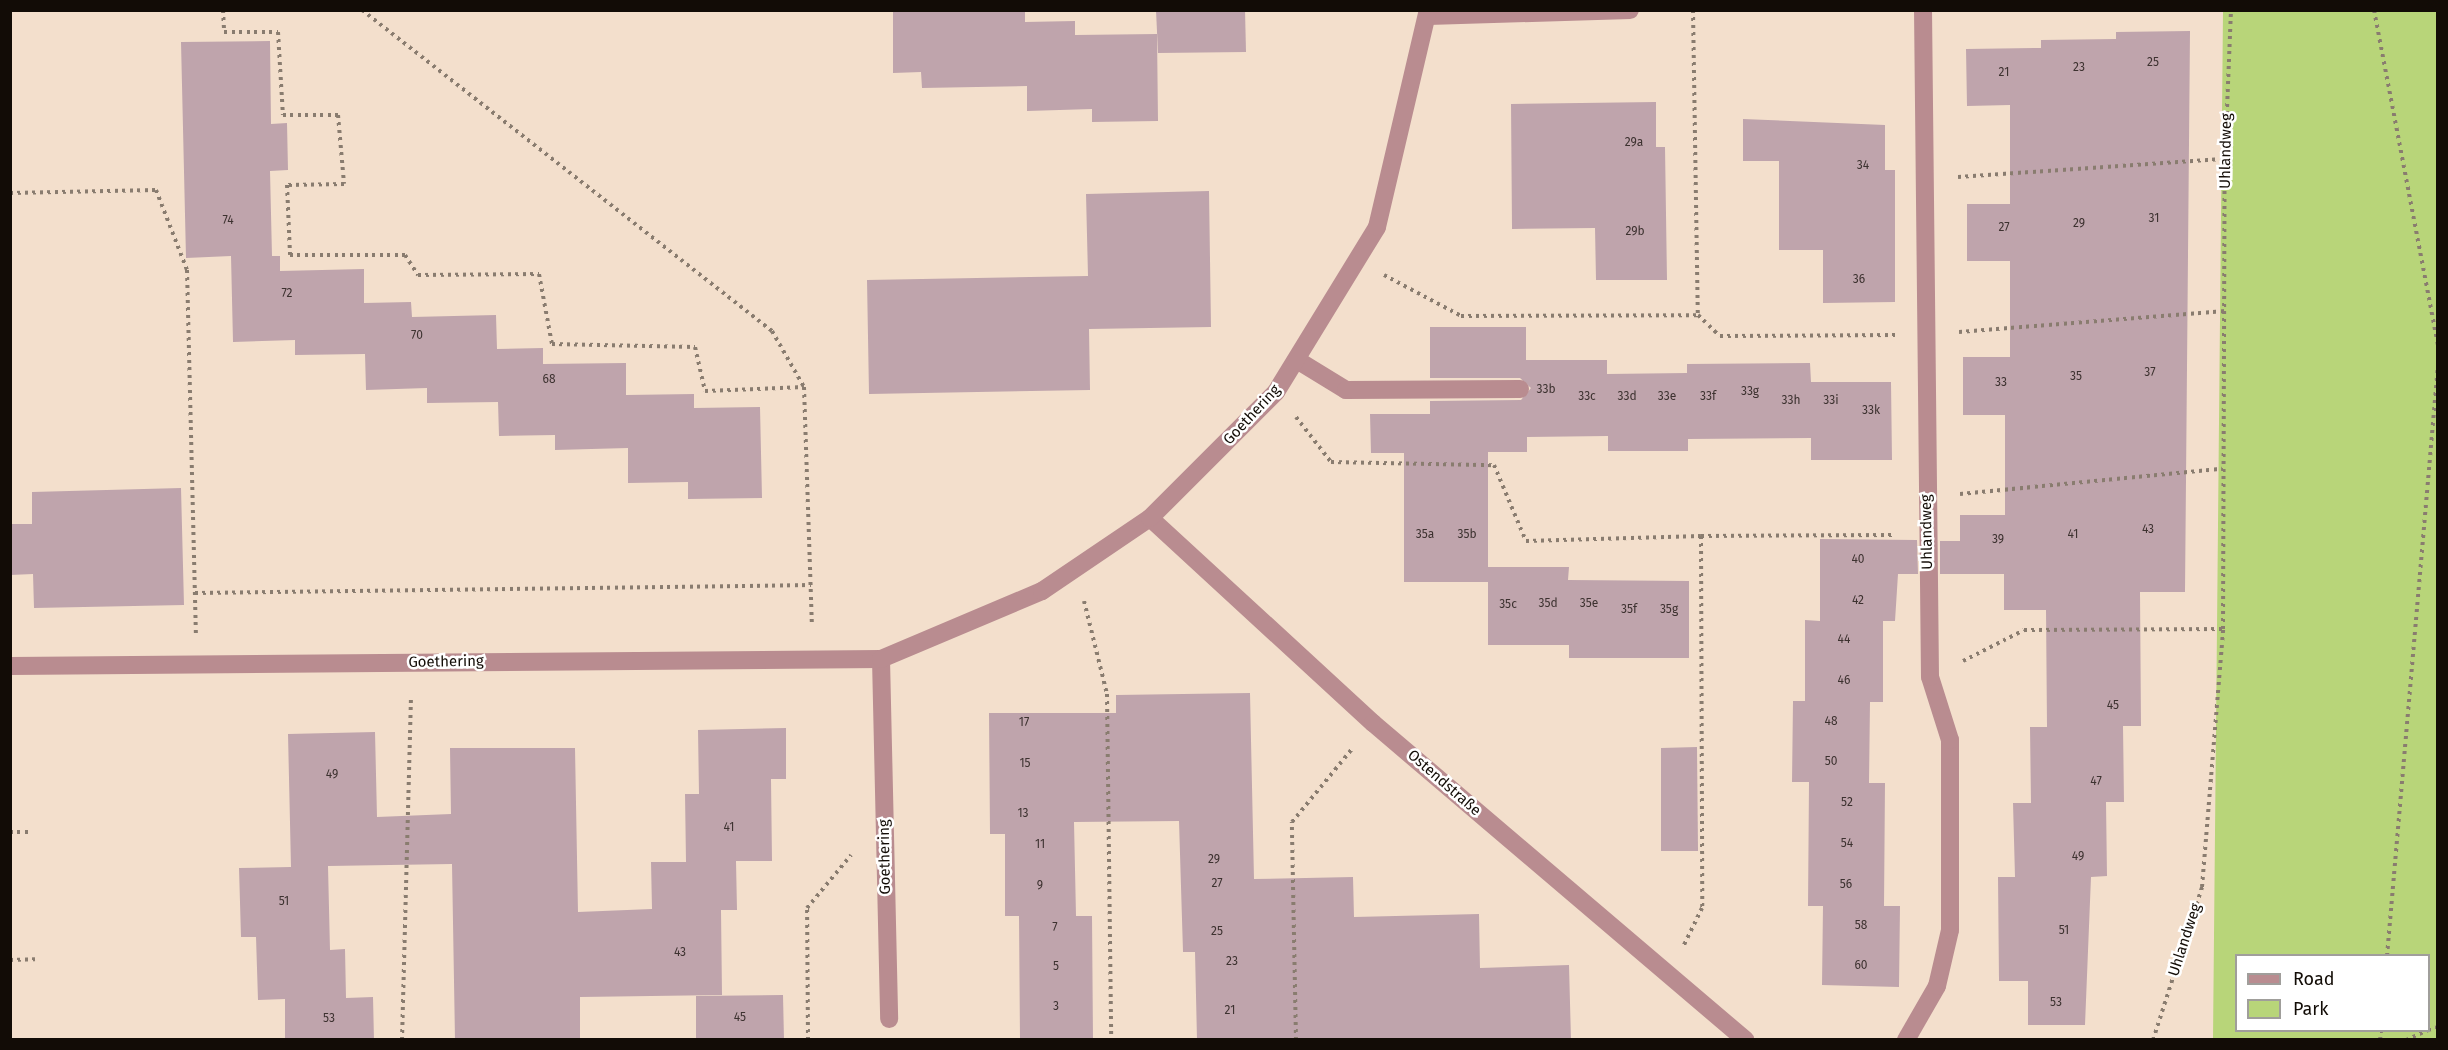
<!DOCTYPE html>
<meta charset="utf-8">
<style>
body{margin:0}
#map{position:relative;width:2448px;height:1050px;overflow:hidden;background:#f3dfcc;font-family:"Fira Sans",sans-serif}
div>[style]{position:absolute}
.green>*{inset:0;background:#b8d579}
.building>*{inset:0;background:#bfa4ac}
.path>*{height:4px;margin-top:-2px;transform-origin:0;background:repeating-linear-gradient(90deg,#897c6f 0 3px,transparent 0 7.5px)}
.lane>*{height:18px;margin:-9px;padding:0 9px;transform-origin:9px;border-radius:9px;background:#b98c90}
.street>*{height:18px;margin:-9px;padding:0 9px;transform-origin:9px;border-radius:9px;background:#b98c90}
span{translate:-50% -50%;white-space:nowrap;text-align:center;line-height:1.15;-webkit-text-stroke:5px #fff;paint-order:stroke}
.number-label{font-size:12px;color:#3d3230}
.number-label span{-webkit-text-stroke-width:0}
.street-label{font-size:15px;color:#120c06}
.frame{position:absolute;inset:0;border:12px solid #120c06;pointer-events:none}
.legend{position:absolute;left:2235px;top:954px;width:195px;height:78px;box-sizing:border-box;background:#fff;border:2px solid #a09e9b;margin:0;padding:8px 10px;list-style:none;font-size:18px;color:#120c06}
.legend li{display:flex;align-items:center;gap:12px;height:30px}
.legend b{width:30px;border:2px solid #a09e9b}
</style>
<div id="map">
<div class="green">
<i style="clip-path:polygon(evenodd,2223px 11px,2437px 11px,2437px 1039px,2213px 1039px,2223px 11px,2236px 956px,2428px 956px,2428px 1030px,2236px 1030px,2236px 956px)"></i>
</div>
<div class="building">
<i style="clip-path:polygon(893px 10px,1025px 10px,1025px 22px,1075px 21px,1075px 35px,1157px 34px,1158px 121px,1092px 122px,1092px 109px,1027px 111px,1027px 86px,922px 88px,921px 72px,893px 73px)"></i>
<i style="clip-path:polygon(1156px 10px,1245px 10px,1246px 52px,1158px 53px)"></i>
<i style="clip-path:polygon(2190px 31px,2185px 592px,2140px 592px,2141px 726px,2123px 726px,2124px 802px,2106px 802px,2107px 876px,2091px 877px,2085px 1025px,2028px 1025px,2028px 981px,1999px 981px,1998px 877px,2015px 877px,2013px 803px,2031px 803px,2030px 727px,2047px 727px,2046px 610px,2004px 610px,2004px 574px,1940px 574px,1940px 541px,1960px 541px,1960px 515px,2005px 515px,2005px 415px,1963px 415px,1963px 357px,2010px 357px,2010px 261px,1967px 261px,1967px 204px,2010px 204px,2010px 105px,1967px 106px,1966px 49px,2041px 48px,2041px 40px,2116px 39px,2116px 32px)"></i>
<i style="clip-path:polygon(270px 41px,271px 124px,287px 123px,288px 170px,270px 171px,272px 256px,280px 256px,280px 271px,364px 269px,364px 303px,411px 302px,412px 317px,496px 315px,497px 349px,543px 348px,543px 364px,626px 363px,626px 395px,694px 394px,694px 408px,760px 407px,762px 498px,688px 499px,688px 482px,628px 483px,628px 448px,555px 450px,555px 435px,499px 436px,498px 402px,427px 403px,427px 388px,366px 390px,365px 354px,295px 355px,295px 340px,233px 342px,231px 256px,186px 258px,181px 42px)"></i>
<i style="clip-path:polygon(1656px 102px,1656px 147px,1665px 147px,1667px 280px,1596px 280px,1595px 228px,1512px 229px,1511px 104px)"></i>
<i style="clip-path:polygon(1743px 119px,1885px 125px,1885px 170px,1895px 170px,1895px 302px,1823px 303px,1823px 250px,1779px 250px,1779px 161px,1743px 161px)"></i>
<i style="clip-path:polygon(1209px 191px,1211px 327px,1089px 329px,1090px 390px,869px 394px,867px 280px,1088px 276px,1086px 194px)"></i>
<i style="clip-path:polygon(1430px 327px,1526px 327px,1526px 360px,1607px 360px,1607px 374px,1687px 373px,1687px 364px,1810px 363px,1811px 382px,1891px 382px,1892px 460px,1811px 460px,1811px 438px,1688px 439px,1688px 451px,1608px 451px,1608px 436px,1527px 437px,1527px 452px,1488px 452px,1488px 567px,1569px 567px,1568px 580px,1689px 581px,1689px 658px,1569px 658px,1569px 645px,1488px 645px,1488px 582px,1404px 582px,1404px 453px,1371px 453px,1370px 414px,1430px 414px,1430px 401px,1521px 400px,1531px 388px,1520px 378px,1430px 378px)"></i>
<i style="clip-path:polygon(181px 488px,184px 605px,34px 608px,33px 574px,10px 575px,10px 524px,32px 524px,32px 492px)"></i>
<i style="clip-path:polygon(1820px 539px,1917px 540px,1918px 574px,1898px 574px,1895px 621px,1883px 621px,1883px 702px,1870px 702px,1869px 783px,1885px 783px,1884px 906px,1900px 906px,1899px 987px,1822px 985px,1823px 906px,1808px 906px,1809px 782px,1792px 782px,1793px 701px,1805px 701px,1805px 620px,1820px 621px)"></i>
<i style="clip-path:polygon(1250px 693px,1254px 879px,1353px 877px,1354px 917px,1479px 914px,1480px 968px,1569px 965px,1571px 1040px,1197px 1040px,1195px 952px,1183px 952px,1179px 821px,1074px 822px,1076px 916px,1092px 916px,1093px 1040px,1020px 1040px,1019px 916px,1005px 916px,1005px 834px,990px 834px,989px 713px,1116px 713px,1116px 695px)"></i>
<i style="clip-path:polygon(786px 728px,786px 779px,771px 779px,772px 861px,736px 861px,737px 910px,721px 910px,722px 995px,580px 997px,580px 1040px,455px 1040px,452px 864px,328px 866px,330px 950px,345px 949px,346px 998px,373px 997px,374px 1040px,285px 1040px,285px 999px,258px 1000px,256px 937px,241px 937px,239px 868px,291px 867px,288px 734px,375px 732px,377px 817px,451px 814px,450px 748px,575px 748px,578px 912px,652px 909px,651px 862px,686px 862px,685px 794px,699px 794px,698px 730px)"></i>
<i style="clip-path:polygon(1697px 747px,1698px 851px,1661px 851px,1661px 748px)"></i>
<i style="clip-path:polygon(783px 995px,784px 1040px,696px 1040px,696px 996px)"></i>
</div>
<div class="path">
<i style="left:223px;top:10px;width:22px;rotate:87deg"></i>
<i style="left:224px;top:32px;width:54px"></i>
<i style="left:278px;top:32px;width:83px;rotate:86.6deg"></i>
<i style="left:283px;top:115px;width:55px"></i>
<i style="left:338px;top:115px;width:69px;rotate:85deg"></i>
<i style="left:344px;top:184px;width:57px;rotate:179deg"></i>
<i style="left:287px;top:185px;width:70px;rotate:87.5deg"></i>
<i style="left:290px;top:255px;width:115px"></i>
<i style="left:405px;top:255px;width:24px;rotate:57deg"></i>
<i style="left:418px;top:275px;width:121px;rotate:-0.5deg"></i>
<i style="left:539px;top:274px;width:71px;rotate:79.5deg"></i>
<i style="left:552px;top:344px;width:143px;rotate:1.2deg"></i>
<i style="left:695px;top:347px;width:45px;rotate:77.2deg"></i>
<i style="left:705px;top:391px;width:99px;rotate:-2.3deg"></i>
<i style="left:362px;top:10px;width:521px;rotate:38.06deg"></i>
<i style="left:772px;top:331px;width:64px;rotate:60.3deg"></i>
<i style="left:804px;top:387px;width:240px;rotate:88.1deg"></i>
<i style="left:1693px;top:10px;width:305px;rotate:89.1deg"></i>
<i style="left:2374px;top:10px;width:342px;rotate:79.2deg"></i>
<i style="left:1958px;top:177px;width:268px;rotate:-3.9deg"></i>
<i style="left:10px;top:193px;width:146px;rotate:-1.2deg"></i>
<i style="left:156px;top:190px;width:86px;rotate:68.8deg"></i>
<i style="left:187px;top:270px;width:364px;rotate:88.6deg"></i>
<i style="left:1384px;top:275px;width:87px;rotate:28deg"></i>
<i style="left:1461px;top:316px;width:237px;rotate:-0.2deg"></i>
<i style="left:1698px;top:315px;width:30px;rotate:44deg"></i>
<i style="left:1720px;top:336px;width:175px;rotate:-0.3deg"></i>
<i style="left:1959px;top:332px;width:267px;rotate:-4.5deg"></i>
<i style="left:1296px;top:417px;width:57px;rotate:52.1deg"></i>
<i style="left:1331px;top:462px;width:163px;rotate:1.1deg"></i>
<i style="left:1494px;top:465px;width:82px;rotate:67.2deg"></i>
<i style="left:1526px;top:541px;width:175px;rotate:-1.6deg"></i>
<i style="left:1701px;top:536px;width:372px;rotate:89.8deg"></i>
<i style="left:1702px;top:908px;width:43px;rotate:116deg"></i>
<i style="left:1960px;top:494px;width:263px;rotate:-5.5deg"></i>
<i style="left:1701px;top:536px;width:194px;rotate:-0.3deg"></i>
<i style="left:195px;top:593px;width:616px;rotate:-0.74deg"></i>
<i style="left:1084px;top:601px;width:96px;rotate:76.1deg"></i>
<i style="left:1107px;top:694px;width:346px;rotate:89.3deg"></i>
<i style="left:1963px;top:661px;width:68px;rotate:-26.9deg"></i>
<i style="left:2024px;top:630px;width:199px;rotate:-0.3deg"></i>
<i style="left:10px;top:832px;width:21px"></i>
<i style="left:2387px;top:956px;width:593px;rotate:-85.07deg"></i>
<i style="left:10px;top:960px;width:25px;rotate:-2deg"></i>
<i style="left:2428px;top:1030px;width:10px;rotate:-17deg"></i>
<i style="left:402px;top:1040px;width:344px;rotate:-88.5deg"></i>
<i style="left:808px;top:1040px;width:132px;rotate:-90.4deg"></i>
<i style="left:807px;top:908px;width:69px;rotate:-50.3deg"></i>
<i style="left:1296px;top:1040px;width:218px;rotate:-91.1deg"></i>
<i style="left:1292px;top:822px;width:94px;rotate:-50.6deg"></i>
<i style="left:2153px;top:1040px;width:161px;rotate:-72.2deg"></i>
<i style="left:2202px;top:887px;width:259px;rotate:-85.3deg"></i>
<i style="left:2223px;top:629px;width:470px;rotate:-89.8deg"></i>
<i style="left:2225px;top:159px;width:149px;rotate:-87.7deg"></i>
<i style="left:2380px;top:1040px;width:10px;rotate:-84deg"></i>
<i style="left:2406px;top:1040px;width:24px;rotate:-24deg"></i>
</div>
<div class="lane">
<i style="left:1297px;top:360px;width:57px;rotate:31.5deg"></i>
<i style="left:1346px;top:390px;width:174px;rotate:-0.3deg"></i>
</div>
<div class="street">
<i style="left:1428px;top:16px;width:202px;rotate:-1.7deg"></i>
<i style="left:1150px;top:518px;width:303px;rotate:42.6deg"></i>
<i style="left:1373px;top:723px;width:489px;rotate:40.4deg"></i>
<i style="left:881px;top:659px;width:360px;rotate:88.7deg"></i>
<i style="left:10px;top:666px;width:871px;rotate:-0.46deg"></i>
<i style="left:881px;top:659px;width:175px;rotate:-22.9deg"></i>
<i style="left:1042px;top:591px;width:130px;rotate:-34.1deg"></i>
<i style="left:1150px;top:518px;width:178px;rotate:-45deg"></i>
<i style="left:1276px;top:392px;width:193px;rotate:-58.5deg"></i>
<i style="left:1377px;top:227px;width:223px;rotate:-76.8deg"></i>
<i style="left:1906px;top:1040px;width:62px;rotate:-60.1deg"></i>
<i style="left:1937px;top:986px;width:57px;rotate:-76.9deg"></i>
<i style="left:1950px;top:930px;width:190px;rotate:-90deg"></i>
<i style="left:1950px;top:740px;width:66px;rotate:-107.6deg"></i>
<i style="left:1930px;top:677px;width:667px;rotate:-90.6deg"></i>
</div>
<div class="number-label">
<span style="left:2153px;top:63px">25</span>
<span style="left:2079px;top:68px">23</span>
<span style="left:2004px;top:73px">21</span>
<span style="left:1634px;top:143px">29a</span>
<span style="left:1863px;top:166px">34</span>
<span style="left:2154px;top:219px">31</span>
<span style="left:228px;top:221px">74</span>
<span style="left:2079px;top:224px">29</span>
<span style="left:2004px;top:228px">27</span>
<span style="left:1635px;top:232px">29b</span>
<span style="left:1859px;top:280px">36</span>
<span style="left:287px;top:294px">72</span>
<span style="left:417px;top:336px">70</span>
<span style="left:2150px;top:373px">37</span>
<span style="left:2076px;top:377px">35</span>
<span style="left:549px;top:380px">68</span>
<span style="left:2001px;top:383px">33</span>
<span style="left:1546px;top:390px">33b</span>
<span style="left:1750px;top:392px">33g</span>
<span style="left:1587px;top:397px">33c</span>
<span style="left:1627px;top:397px">33d</span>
<span style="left:1667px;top:397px">33e</span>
<span style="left:1708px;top:397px">33f</span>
<span style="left:1791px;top:401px">33h</span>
<span style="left:1831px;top:401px">33i</span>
<span style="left:1871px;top:411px">33k</span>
<span style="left:2148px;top:530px">43</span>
<span style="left:1425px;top:535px">35a</span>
<span style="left:1467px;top:535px">35b</span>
<span style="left:2073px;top:535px">41</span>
<span style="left:1998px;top:540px">39</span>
<span style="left:1858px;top:560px">40</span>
<span style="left:1858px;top:601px">42</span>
<span style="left:1548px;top:604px">35d</span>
<span style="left:1589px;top:604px">35e</span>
<span style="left:1508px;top:605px">35c</span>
<span style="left:1629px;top:610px">35f</span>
<span style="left:1669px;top:610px">35g</span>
<span style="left:1844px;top:640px">44</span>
<span style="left:1844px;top:681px">46</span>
<span style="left:2113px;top:706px">45</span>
<span style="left:1831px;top:722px">48</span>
<span style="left:1024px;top:723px">17</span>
<span style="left:1831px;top:762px">50</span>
<span style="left:1025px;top:764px">15</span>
<span style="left:332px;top:775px">49</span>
<span style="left:2096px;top:782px">47</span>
<span style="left:1847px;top:803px">52</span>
<span style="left:1023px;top:814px">13</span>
<span style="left:729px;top:828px">41</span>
<span style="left:1847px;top:844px">54</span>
<span style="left:1040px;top:845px">11</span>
<span style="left:2078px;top:857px">49</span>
<span style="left:1214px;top:860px">29</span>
<span style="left:1217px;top:884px">27</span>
<span style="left:1846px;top:885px">56</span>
<span style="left:1040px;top:886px">9</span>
<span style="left:284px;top:902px">51</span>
<span style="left:1861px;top:926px">58</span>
<span style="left:1055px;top:928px">7</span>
<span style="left:2064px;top:931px">51</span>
<span style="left:1217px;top:932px">25</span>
<span style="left:680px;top:953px">43</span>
<span style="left:1232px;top:962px">23</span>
<span style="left:1861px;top:966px">60</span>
<span style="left:1056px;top:967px">5</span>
<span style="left:2056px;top:1003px">53</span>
<span style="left:1056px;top:1007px">3</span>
<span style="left:1230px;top:1011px">21</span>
<span style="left:740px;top:1018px">45</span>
<span style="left:329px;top:1019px">53</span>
</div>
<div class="street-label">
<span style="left:2226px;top:151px;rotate:-89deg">Uhlandweg</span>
<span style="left:1252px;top:415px;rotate:-47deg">Goethering</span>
<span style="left:1927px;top:532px;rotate:-91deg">Uhlandweg</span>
<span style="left:446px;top:662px;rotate:-1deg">Goethering</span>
<span style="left:1444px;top:783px;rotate:41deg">Ostendstraße</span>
<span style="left:885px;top:857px;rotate:-91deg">Goethering</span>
<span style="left:2185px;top:940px;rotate:-72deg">Uhlandweg</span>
</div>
<div class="frame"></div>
<ul class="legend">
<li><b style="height:8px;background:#b98c90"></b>Road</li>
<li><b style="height:16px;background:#b8d579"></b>Park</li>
</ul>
</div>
